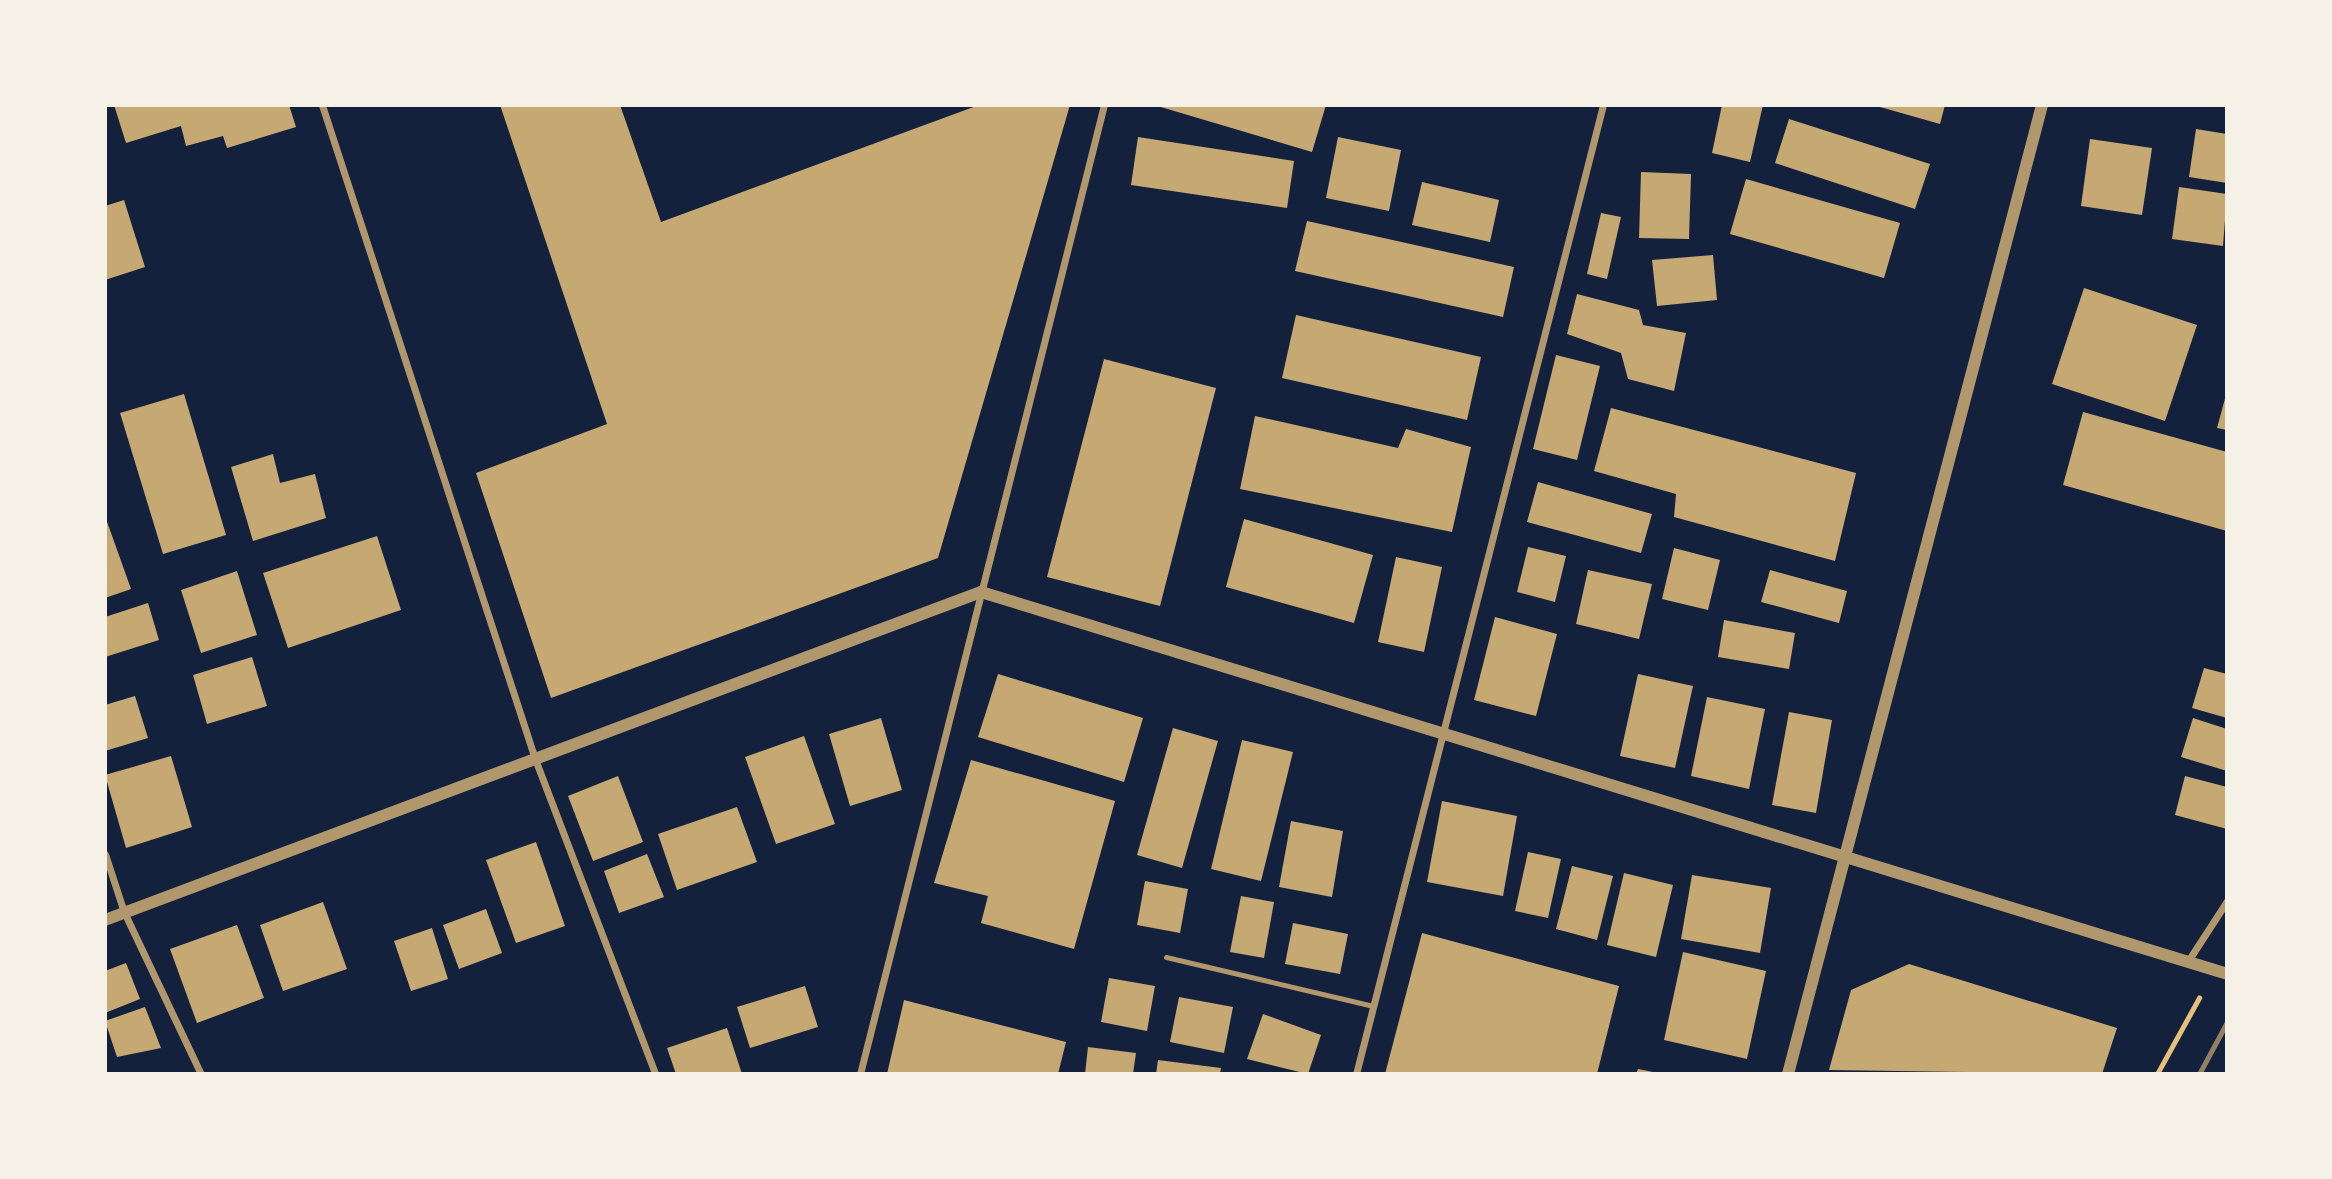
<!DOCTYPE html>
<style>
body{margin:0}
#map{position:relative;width:2332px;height:1179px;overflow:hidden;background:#14213d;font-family:Lora,serif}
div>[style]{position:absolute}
.building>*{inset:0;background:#c6a872}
.path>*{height:4.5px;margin:-2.25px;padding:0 2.25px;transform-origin:2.25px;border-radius:2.25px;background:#e5c07b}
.service>*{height:5px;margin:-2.5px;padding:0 2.5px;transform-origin:2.5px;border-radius:2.5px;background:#b1986c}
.minor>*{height:7px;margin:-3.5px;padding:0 3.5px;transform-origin:3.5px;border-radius:3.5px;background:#b1986c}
.tertiary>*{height:12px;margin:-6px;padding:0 6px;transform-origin:6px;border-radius:6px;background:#b1986c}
.rail>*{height:5px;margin:-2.5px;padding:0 2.5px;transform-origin:2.5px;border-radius:2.5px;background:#918062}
span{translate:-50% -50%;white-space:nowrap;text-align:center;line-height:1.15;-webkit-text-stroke:7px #f6f1e7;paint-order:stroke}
.frame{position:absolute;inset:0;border:107px solid #f6f1e7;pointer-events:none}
</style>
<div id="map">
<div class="building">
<i style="clip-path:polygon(114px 105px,289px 105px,296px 127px,227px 148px,223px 136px,186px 146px,181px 126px,126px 143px)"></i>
<i style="clip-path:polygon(500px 105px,620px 105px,661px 222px,979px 105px,1070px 105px,938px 558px,551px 698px,476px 473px,607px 424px)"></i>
<i style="clip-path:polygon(1154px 105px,1326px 105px,1312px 152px)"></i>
<i style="clip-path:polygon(1722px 105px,1763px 105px,1750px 162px,1712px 153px)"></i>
<i style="clip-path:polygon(1873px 105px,1945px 105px,1940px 124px)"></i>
<i style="clip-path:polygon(1789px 119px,1930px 164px,1915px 209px,1775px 163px)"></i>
<i style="clip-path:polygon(2196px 129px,2227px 134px,2227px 183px,2189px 177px)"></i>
<i style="clip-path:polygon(1138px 137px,1294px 161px,1287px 208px,1131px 185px)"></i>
<i style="clip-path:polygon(1338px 137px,1401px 150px,1389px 211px,1326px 198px)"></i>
<i style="clip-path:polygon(2090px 139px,2152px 148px,2142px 215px,2081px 206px)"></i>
<i style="clip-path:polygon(1641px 172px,1691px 174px,1689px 239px,1639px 238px)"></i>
<i style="clip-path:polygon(1746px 179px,1900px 223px,1884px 278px,1730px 234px)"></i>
<i style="clip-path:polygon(1422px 182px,1499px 200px,1490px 242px,1412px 225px)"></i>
<i style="clip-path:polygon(2179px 187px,2227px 194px,2223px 246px,2172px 239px)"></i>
<i style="clip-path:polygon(124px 200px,145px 267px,105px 280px,105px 206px)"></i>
<i style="clip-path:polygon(1601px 213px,1621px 217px,1607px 279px,1587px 274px)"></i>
<i style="clip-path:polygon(1307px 221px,1514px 267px,1503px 317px,1295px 271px)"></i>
<i style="clip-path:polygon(1713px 255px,1717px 300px,1657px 306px,1652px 260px)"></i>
<i style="clip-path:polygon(2084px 288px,2197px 325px,2165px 421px,2052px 384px)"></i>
<i style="clip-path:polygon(1577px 294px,1639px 310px,1643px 325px,1686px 333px,1674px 391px,1628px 379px,1621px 353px,1567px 334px)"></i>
<i style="clip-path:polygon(1296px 315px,1481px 357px,1467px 420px,1282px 378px)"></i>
<i style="clip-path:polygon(1556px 355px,1600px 366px,1577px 460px,1533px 449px)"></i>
<i style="clip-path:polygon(1104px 359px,1216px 388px,1160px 606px,1047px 577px)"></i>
<i style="clip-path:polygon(184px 394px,226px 535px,163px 554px,120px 413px)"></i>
<i style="clip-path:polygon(2226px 395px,2227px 395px,2227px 430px,2217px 428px)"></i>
<i style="clip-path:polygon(1611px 408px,1856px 473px,1835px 561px,1674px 517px,1676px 494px,1594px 471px)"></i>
<i style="clip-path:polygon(2083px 412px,2227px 452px,2227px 531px,2063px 485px)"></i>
<i style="clip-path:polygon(1255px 416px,1398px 448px,1406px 429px,1471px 447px,1452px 532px,1240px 489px)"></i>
<i style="clip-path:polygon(273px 454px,280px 483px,315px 474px,326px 518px,253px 541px,231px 467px)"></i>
<i style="clip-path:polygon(1538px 482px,1652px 514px,1641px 553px,1527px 522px)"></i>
<i style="clip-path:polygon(105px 516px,131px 589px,105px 598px)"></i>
<i style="clip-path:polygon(1244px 519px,1373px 555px,1354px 623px,1226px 587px)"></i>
<i style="clip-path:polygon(377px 536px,401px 610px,288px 648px,263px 573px)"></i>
<i style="clip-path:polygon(1528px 547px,1566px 556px,1555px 602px,1517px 592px)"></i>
<i style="clip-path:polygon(1674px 548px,1720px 560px,1708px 610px,1662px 599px)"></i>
<i style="clip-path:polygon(1396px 557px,1442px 567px,1424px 652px,1378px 642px)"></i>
<i style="clip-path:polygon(1588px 570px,1652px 584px,1639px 639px,1576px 624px)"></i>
<i style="clip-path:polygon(1770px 570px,1847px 591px,1839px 623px,1761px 602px)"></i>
<i style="clip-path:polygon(237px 571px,257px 635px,201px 653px,181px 590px)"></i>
<i style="clip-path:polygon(148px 603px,159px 640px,105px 657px,105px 617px)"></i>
<i style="clip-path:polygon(1495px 617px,1557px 634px,1536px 716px,1474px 700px)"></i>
<i style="clip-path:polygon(1724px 620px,1795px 633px,1789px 669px,1718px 657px)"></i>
<i style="clip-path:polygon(252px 657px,267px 706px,207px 724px,193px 675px)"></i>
<i style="clip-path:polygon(2204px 668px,2227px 674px,2227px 718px,2192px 708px)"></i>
<i style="clip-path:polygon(998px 674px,1143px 718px,1124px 782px,978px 737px)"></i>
<i style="clip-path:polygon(1638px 674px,1693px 686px,1675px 768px,1620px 756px)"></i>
<i style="clip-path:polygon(135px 696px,148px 738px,105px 751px,105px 705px)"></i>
<i style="clip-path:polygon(1707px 697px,1765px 709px,1749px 789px,1691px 776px)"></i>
<i style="clip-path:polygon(1789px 712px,1832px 720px,1816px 813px,1772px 805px)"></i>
<i style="clip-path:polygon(881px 718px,902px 790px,850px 806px,829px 734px)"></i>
<i style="clip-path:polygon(2193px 718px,2227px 729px,2227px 771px,2181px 757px)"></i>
<i style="clip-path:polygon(1173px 728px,1218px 741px,1182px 868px,1137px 855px)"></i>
<i style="clip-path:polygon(804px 736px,835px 824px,776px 844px,745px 757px)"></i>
<i style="clip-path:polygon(1242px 740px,1293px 752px,1261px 881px,1211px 869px)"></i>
<i style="clip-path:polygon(171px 756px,192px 827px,126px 848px,105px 775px)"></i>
<i style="clip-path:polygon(971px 760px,1115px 801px,1074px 949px,981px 923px,988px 896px,934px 883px)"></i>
<i style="clip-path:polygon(618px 776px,643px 842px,593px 861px,568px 796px)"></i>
<i style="clip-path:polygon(2185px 776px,2227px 787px,2227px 829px,2175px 815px)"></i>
<i style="clip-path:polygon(1442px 801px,1517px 816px,1503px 896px,1427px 882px)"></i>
<i style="clip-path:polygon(737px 807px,757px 862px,677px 890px,658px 834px)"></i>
<i style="clip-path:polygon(1291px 821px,1343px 831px,1332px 897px,1279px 887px)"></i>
<i style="clip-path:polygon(536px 842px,565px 926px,516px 943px,486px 860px)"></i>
<i style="clip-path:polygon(1528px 852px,1561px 859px,1548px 918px,1515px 911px)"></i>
<i style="clip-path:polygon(647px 854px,664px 897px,619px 913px,604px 871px)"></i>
<i style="clip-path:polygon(1572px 866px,1613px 876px,1597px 940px,1556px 929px)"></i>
<i style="clip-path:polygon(1624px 873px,1673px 885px,1656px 957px,1607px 945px)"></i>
<i style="clip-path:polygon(1692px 875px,1771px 888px,1760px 953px,1681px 939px)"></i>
<i style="clip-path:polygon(1145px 881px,1188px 889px,1180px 933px,1137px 925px)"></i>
<i style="clip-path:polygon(1241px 896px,1274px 902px,1264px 958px,1230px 952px)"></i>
<i style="clip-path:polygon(323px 902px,347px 969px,283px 991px,260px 925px)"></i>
<i style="clip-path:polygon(486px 909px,502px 953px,459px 969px,443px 925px)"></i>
<i style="clip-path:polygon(1293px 923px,1348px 934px,1340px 974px,1285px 964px)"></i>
<i style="clip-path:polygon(237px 925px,264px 998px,197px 1023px,170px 949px)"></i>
<i style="clip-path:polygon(432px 928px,448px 979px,411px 991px,394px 941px)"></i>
<i style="clip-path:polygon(1422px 933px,1619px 986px,1597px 1074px,1385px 1074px)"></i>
<i style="clip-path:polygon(1683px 952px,1766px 971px,1747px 1059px,1664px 1040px)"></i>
<i style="clip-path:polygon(126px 963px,140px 999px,105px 1013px,105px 971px)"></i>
<i style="clip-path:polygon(1909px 964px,2117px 1028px,2102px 1074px,1829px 1070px,1851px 990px)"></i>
<i style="clip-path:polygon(1109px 978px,1155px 986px,1147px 1031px,1101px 1022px)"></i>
<i style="clip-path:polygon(805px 986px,818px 1027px,750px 1048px,737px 1007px)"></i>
<i style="clip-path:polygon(1179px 997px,1233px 1007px,1224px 1053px,1170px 1042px)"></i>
<i style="clip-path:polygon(904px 1000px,1066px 1042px,1058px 1074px,887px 1074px)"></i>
<i style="clip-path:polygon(145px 1007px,161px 1048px,117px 1057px,105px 1021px)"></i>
<i style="clip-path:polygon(1263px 1014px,1321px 1035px,1308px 1074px,1247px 1059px)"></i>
<i style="clip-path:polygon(727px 1028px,742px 1074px,676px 1074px,667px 1048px)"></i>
<i style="clip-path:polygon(1088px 1047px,1136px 1053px,1133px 1074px,1085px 1074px)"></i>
<i style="clip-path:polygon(1158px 1060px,1221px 1068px,1220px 1074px,1156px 1074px)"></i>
<i style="clip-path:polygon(1638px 1069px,1658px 1073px,1658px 1074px,1636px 1074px)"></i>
</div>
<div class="path">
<i style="left:2157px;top:1074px;width:87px;rotate:-61.1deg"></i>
</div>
<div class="service">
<i style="left:1166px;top:957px;width:213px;rotate:13.3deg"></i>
</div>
<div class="minor">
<i style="left:322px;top:105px;width:688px;rotate:71.96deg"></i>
<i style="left:535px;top:759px;width:337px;rotate:69.1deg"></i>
<i style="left:105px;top:854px;width:61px;rotate:71.9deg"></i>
<i style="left:124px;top:912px;width:179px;rotate:64.6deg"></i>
<i style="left:2188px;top:961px;width:72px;rotate:-57deg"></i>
<i style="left:860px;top:1074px;width:999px;rotate:-75.87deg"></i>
<i style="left:1356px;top:1074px;width:1000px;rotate:-75.7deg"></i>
</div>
<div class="tertiary">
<i style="left:105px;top:920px;width:935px;rotate:-20.53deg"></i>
<i style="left:981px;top:592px;width:1303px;rotate:17.04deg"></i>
<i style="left:1788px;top:1074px;width:1002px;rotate:-75.31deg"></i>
</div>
<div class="rail">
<i style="left:2199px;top:1074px;width:59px;rotate:-61.7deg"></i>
</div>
<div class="frame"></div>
</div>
